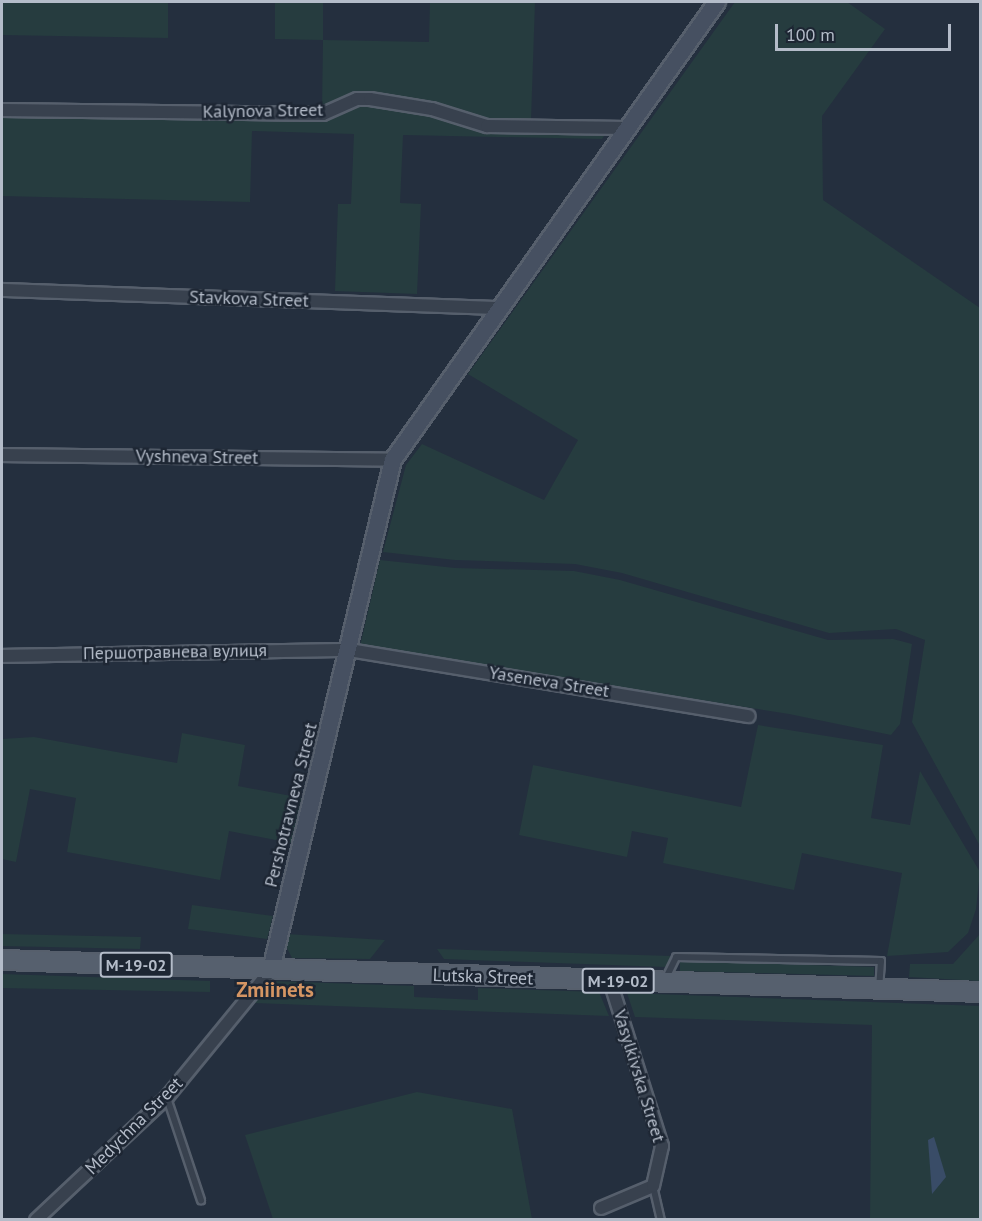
<!DOCTYPE html>
<meta charset="utf-8">
<style>
body{margin:0}
#map{position:relative;width:982px;height:1221px;overflow:hidden;background:#242f3e;font-family:"PT Sans",sans-serif}
div>[style]{position:absolute}
.green>*{inset:0;background:#263c3f}
.water>*{inset:0;background:#394c67}
.roads{filter:drop-shadow(2px 0 #565f6c) drop-shadow(-2px 0 #565f6c) drop-shadow(0 2px #565f6c) drop-shadow(0 -2px #565f6c)}
.lane>*{height:6px;margin:-3px;padding:0 3px;transform-origin:3px;border-radius:3px;background:#38414e}
.street>*{height:12px;margin:-6px;padding:0 6px;transform-origin:6px;border-radius:6px;background:#38414e}
.secondary>*{height:16px;margin:-8px;padding:0 8px;transform-origin:8px;border-radius:8px;background:#465061}
.primary>*{height:18px;margin:-9px;padding:0 9px;transform-origin:9px;border-radius:9px;background:#56606e}
span{translate:-50% -50%;white-space:nowrap;text-align:center;line-height:1.15;-webkit-text-stroke:5px #1d2633;paint-order:stroke}
.shield-label span{padding:2px 4px;background:#1d2633;border:2px solid;border-radius:4px;-webkit-text-stroke-width:0}
.shield-label{font-size:16px;color:#b4bcc9;font-weight:700}
.street-label{font-size:18px;color:#b4bcc9}
.quarter-label{font-size:21px;color:#d59563;font-weight:700}
.frame{position:absolute;inset:0;border:3px solid #b4bcc9;pointer-events:none}
.scale{position:absolute;left:775px;top:24px;width:176px;height:27px;box-sizing:border-box;border:3px solid #b4bcc9;border-top:0;padding-left:8px;font-size:18px;line-height:21px;white-space:nowrap;color:#b4bcc9;-webkit-text-stroke:4px #1d2633;paint-order:stroke}
</style>
<div id="map">
<div class="green">
<i style="clip-path:polygon(2px 2px,168px 2px,168px 38px,2px 35px)"></i>
<i style="clip-path:polygon(275px 2px,323px 2px,323px 40px,429px 42px,430px 2px,535px 2px,531px 120px,488px 121px,371px 94px,322px 109px,323px 40px,275px 39px)"></i>
<i style="clip-path:polygon(735px 2px,847px 2px,885px 29px,822px 116px,823px 200px,980px 308px,980px 846px,912px 722px,925px 640px,896px 629px,829px 633px,622px 573px,575px 564px,455px 560px,383px 552px,406px 465px,422px 444px,544px 500px,578px 440px,468px 374px)"></i>
<i style="clip-path:polygon(358px 103px,431px 113px,486px 130px,607px 132px,602px 139px,403px 135px,400px 203px,421px 204px,417px 294px,335px 291px,338px 204px,351px 204px,354px 134px,252px 131px,250px 202px,2px 196px,2px 114px,324px 118px)"></i>
<i style="clip-path:polygon(380px 560px,455px 568px,574px 571px,620px 580px,828px 640px,893px 639px,912px 644px,900px 724px,891px 735px,789px 714px,360px 646px)"></i>
<i style="clip-path:polygon(758px 725px,883px 745px,871px 818px,910px 825px,920px 771px,980px 872px,976px 909px,968px 933px,948px 952px,887px 956px,902px 873px,802px 853px,794px 890px,663px 863px,668px 838px,632px 831px,627px 857px,519px 835px,533px 765px,741px 807px)"></i>
<i style="clip-path:polygon(182px 733px,245px 745px,238px 786px,302px 798px,291px 843px,229px 831px,220px 880px,67px 852px,76px 798px,30px 789px,16px 862px,2px 859px,2px 739px,34px 737px,177px 763px)"></i>
<i style="clip-path:polygon(192px 905px,273px 916px,267px 939px,188px 929px)"></i>
<i style="clip-path:polygon(2px 934px,141px 937px,140px 949px,2px 946px)"></i>
<i style="clip-path:polygon(286px 934px,385px 940px,370px 959px,292px 958px,285px 944px)"></i>
<i style="clip-path:polygon(980px 934px,980px 981px,909px 977px,910px 964px,953px 964px)"></i>
<i style="clip-path:polygon(437px 949px,672px 956px,666px 967px,444px 959px)"></i>
<i style="clip-path:polygon(680px 961px,874px 967px,874px 976px,680px 971px)"></i>
<i style="clip-path:polygon(2px 974px,210px 981px,210px 992px,2px 988px)"></i>
<i style="clip-path:polygon(271px 981px,414px 986px,414px 997px,478px 1000px,478px 988px,599px 992px,609px 1016px,253px 1003px)"></i>
<i style="clip-path:polygon(627px 993px,980px 1006px,980px 1219px,870px 1219px,872px 1025px,635px 1017px)"></i>
<i style="clip-path:polygon(417px 1092px,512px 1109px,532px 1219px,273px 1219px,245px 1135px)"></i>
</div>
<div class="water">
<i style="clip-path:polygon(934px 1137px,946px 1177px,932px 1194px,928px 1140px)"></i>
</div>
<div class="roads">
<div class="lane">
<i style="left:665px;top:980px;width:25px;rotate:-64deg"></i>
<i style="left:676px;top:957px;width:205px;rotate:1.1deg"></i>
<i style="left:881px;top:961px;width:27px;rotate:94deg"></i>
<i style="left:167px;top:1098px;width:108px;rotate:71.6deg"></i>
<i style="left:653px;top:1186px;width:35px;rotate:77deg"></i>
</div>
<div class="street">
<i style="left:2px;top:110px;width:321px;rotate:0.7deg"></i>
<i style="left:323px;top:114px;width:37px;rotate:-24deg"></i>
<i style="left:357px;top:99px;width:13px"></i>
<i style="left:370px;top:99px;width:63px;rotate:9.2deg"></i>
<i style="left:432px;top:109px;width:58px;rotate:17.2deg"></i>
<i style="left:487px;top:126px;width:140px;rotate:0.8deg"></i>
<i style="left:2px;top:290px;width:495px;rotate:2.1deg"></i>
<i style="left:2px;top:455px;width:391px;rotate:0.7deg"></i>
<i style="left:2px;top:656px;width:347px;rotate:-1deg"></i>
<i style="left:349px;top:650px;width:405px;rotate:9.4deg"></i>
<i style="left:601px;top:1208px;width:56px;rotate:-22.9deg"></i>
<i style="left:653px;top:1186px;width:41px;rotate:-77.3deg"></i>
<i style="left:662px;top:1146px;width:173px;rotate:-107.5deg"></i>
<i style="left:36px;top:1220px;width:180px;rotate:-43.2deg"></i>
<i style="left:167px;top:1097px;width:164px;rotate:-50.7deg"></i>
</div>
<div class="secondary">
<i style="left:271px;top:970px;width:524px;rotate:-76.55deg"></i>
<i style="left:393px;top:460px;width:561px;rotate:-54.72deg"></i>
</div>
<div class="primary">
<i style="left:2px;top:960px;width:979px;rotate:1.87deg"></i>
</div>
</div>
<div class="shield-label">
<span style="left:136px;top:965px">М-19-02</span>
<span style="left:618px;top:981px">М-19-02</span>
</div>
<div class="street-label">
<span style="left:263px;top:111px;rotate:-1deg">Kalynova Street</span>
<span style="left:249px;top:299px;rotate:2deg">Stavkova Street</span>
<span style="left:197px;top:457px;rotate:1deg">Vyshneva Street</span>
<span style="left:175px;top:652px;rotate:-1deg">Першотравнева вулиця</span>
<span style="left:549px;top:682px;rotate:9deg">Yaseneva Street</span>
<span style="left:291px;top:805px;rotate:-76deg">Pershotravneva Street</span>
<span style="left:483px;top:977px;rotate:2deg">Lutska Street</span>
<span style="left:639px;top:1076px;rotate:73deg">Vasylkivska Street</span>
<span style="left:134px;top:1126px;rotate:-45deg">Medychna Street</span>
</div>
<div class="quarter-label">
<span style="left:275px;top:990px">Zmiinets</span>
</div>
<div class="frame"></div>
<div class="scale">100 m</div>
</div>
